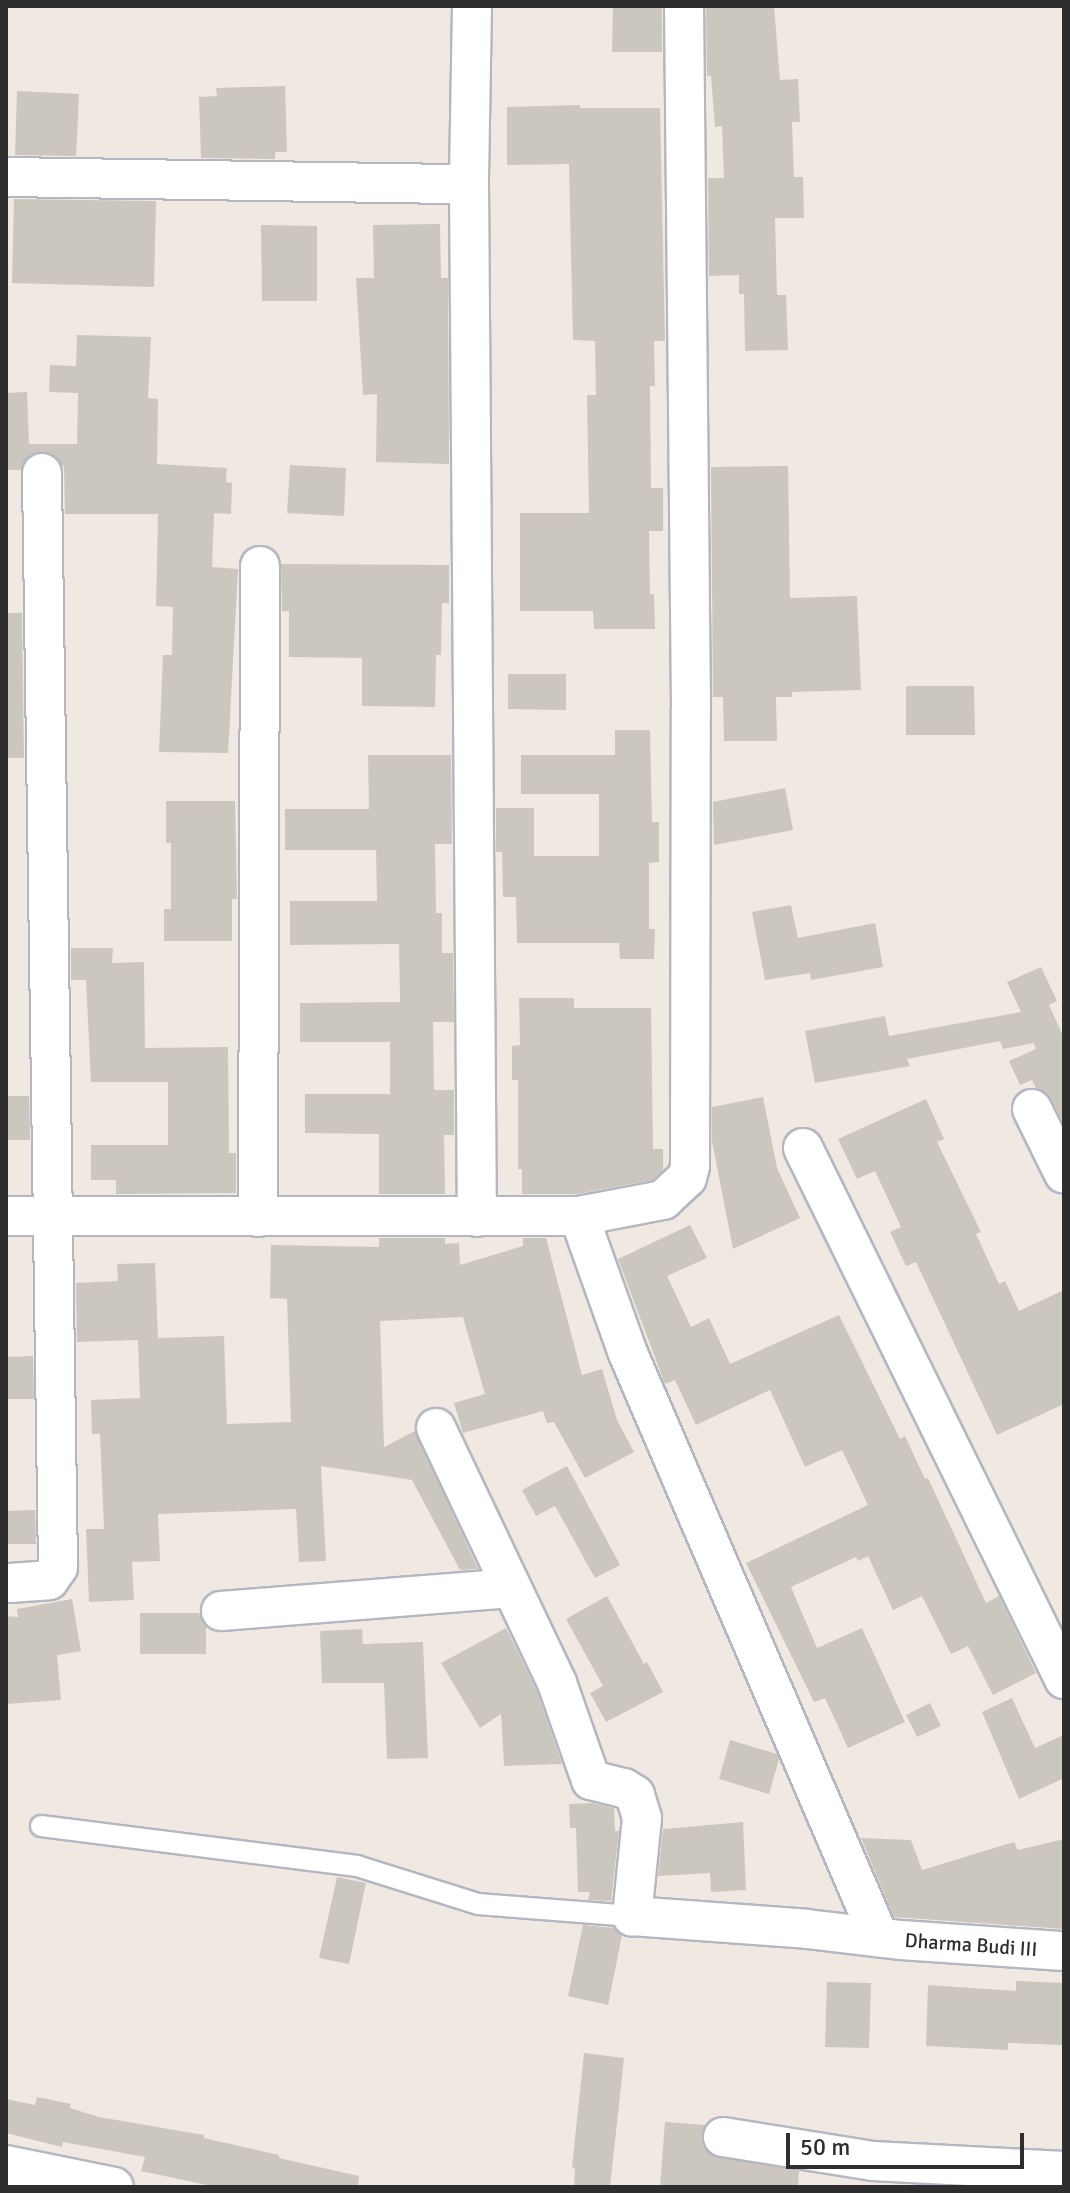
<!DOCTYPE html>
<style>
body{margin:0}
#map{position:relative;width:1070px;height:2193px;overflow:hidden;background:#efe9e1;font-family:Signika,sans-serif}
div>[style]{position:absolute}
.building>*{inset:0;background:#cbc7bf}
.roads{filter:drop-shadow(2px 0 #b4b7c1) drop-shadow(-2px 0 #b4b7c1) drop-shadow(0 2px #b4b7c1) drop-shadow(0 -2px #b4b7c1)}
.service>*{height:20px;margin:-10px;padding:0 10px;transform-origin:10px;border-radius:10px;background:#fff}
.minor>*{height:38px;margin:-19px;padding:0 19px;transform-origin:19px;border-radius:19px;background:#fff}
span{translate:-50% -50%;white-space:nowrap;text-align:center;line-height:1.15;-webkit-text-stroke:6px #fff;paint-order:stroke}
.street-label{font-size:20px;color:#2e2e2e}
.frame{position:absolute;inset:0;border:8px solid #2e2e2e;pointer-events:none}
.scale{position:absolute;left:786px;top:2133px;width:238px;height:36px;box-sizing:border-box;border:4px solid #2e2e2e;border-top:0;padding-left:10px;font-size:24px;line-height:28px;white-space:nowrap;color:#2e2e2e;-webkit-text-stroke:6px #fff;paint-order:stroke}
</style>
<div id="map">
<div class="building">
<i style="clip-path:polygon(613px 6px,662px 6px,662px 52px,612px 52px)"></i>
<i style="clip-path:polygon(706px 6px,774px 6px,780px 80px,798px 79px,800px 122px,792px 122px,794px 177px,803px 177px,804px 218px,775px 218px,777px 295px,786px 295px,788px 350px,745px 351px,744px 294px,739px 294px,739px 275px,709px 276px,708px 178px,724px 178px,722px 126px,715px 127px,711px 76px,707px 76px)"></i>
<i style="clip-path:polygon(285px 86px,287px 152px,275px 152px,275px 159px,201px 158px,199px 97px,217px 96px,216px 88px)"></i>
<i style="clip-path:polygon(17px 91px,79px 94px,76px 156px,15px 155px)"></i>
<i style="clip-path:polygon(580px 105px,580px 108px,660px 108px,665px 341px,654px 341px,655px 386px,650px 386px,651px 488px,663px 488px,663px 531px,649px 531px,650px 594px,654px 594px,655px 629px,594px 629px,593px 611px,520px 611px,520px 513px,589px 513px,587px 395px,596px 395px,595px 341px,573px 340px,569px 164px,507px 165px,507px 107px)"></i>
<i style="clip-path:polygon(14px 199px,156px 201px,154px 287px,12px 283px)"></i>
<i style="clip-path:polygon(440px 224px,441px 278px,448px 278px,449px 464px,376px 462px,377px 394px,363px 395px,356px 278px,374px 278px,373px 225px)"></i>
<i style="clip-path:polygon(261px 225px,317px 226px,317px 301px,262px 301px)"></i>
<i style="clip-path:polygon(77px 335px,151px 337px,148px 398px,158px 399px,157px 464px,227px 468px,226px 482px,232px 483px,231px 514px,214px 513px,212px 567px,238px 569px,228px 753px,159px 752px,163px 655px,172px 655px,173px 607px,156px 606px,158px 514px,65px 514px,64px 467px,52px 454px,31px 454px,21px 470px,6px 470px,6px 393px,27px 392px,29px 444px,77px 444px,78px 393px,49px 392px,50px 365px,76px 366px)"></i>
<i style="clip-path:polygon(290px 465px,346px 468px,344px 516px,287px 513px)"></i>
<i style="clip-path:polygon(788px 466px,790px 598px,857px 596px,861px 690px,792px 692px,792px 697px,776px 697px,777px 741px,724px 741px,723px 697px,713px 697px,711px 467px)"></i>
<i style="clip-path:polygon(281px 564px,449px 565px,449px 603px,442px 603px,441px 655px,436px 655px,435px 707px,362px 706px,362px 658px,289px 657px,289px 611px,282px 611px)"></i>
<i style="clip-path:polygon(6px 613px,22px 613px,24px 758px,6px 758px)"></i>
<i style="clip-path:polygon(508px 674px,566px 674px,566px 710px,508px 709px)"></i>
<i style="clip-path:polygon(906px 686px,974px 686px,975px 735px,906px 735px)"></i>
<i style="clip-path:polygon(615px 730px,650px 730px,652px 822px,659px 822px,659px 862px,649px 863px,649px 929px,655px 929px,654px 959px,620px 959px,619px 943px,517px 943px,516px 897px,503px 897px,502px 852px,496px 852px,496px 808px,534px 808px,534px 856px,599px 856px,599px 794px,521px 794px,521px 755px,615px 755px)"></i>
<i style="clip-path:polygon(368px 755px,451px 755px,452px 844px,435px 844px,436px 913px,442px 913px,442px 953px,453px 953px,454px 1022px,433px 1022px,434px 1090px,454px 1090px,454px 1135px,444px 1135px,445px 1194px,379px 1194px,379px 1134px,305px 1133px,305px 1094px,390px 1094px,390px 1042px,300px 1042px,300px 1003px,400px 1002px,399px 944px,290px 945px,290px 901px,377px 901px,376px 850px,285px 850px,285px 809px,369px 809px)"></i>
<i style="clip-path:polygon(785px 788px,793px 830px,714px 845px,713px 802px)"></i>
<i style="clip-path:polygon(166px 801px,235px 801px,237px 899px,232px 899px,232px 941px,164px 941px,164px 909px,171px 909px,171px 843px,166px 843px)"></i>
<i style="clip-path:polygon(791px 905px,798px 938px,875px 923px,883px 967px,811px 980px,810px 973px,765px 980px,752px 912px)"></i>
<i style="clip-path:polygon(71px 948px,113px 948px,112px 963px,144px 962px,145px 1048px,228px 1047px,229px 1153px,236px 1153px,236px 1193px,116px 1194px,116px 1180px,91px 1180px,91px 1145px,168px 1145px,168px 1082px,91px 1082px,86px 980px,71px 980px)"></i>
<i style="clip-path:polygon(1041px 967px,1057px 1001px,1049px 1005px,1064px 1038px,1064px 1124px,1051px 1099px,1036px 1088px,1032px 1080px,1020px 1085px,1009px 1061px,1036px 1049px,1034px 1043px,1003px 1049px,1000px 1041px,907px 1059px,910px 1066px,815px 1083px,805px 1031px,885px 1016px,889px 1036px,1021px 1012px,1007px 982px)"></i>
<i style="clip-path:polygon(519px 998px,574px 998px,574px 1008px,651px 1008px,653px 1149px,663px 1149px,663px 1170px,653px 1180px,577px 1194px,522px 1194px,522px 1169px,518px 1169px,518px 1080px,512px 1080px,512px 1046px,520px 1045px)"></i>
<i style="clip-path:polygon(6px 1096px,29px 1096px,30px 1140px,6px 1140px)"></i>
<i style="clip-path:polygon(763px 1097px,777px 1168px,800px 1218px,733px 1249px,712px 1141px,712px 1107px)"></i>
<i style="clip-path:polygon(926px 1099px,944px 1139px,937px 1142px,981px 1232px,976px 1234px,999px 1284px,1005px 1281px,1019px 1311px,1064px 1290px,1064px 1404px,997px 1435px,916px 1262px,906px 1266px,890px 1232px,901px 1227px,875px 1171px,857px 1179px,838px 1139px)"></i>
<i style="clip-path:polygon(690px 1225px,707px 1258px,667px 1276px,691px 1327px,709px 1318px,730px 1364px,839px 1315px,900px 1439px,905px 1436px,925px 1479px,928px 1478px,986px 1603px,999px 1596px,1036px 1673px,993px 1695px,968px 1646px,951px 1654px,922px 1596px,893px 1610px,868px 1556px,858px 1561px,856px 1557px,791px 1587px,817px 1648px,862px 1628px,905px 1722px,848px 1748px,825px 1698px,814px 1702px,746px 1563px,868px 1505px,842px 1450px,805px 1467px,770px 1390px,696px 1425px,675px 1380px,665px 1384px,618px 1259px)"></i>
<i style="clip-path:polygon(379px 1238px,445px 1238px,445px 1244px,459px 1243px,460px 1265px,523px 1246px,523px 1238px,546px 1238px,582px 1375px,602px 1369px,617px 1420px,634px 1452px,585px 1478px,554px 1422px,547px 1423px,543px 1411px,463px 1433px,454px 1403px,485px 1394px,463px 1317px,380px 1321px,384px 1447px,415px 1431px,478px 1569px,460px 1570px,412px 1480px,321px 1466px,326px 1561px,299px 1562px,296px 1509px,158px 1514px,160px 1561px,132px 1562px,134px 1600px,89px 1602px,86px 1529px,104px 1529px,100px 1434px,92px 1434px,91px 1400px,140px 1398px,138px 1340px,77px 1342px,76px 1283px,118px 1281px,117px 1264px,155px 1263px,158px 1338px,224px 1336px,227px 1424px,291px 1422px,287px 1299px,270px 1298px,271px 1245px,379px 1247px)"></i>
<i style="clip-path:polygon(33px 1356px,34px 1399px,6px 1399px,6px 1357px)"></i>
<i style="clip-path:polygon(567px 1466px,620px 1565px,595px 1578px,555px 1506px,536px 1516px,522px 1490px)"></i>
<i style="clip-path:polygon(35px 1510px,36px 1544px,6px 1544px,6px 1511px)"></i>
<i style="clip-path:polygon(607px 1596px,644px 1664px,647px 1662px,663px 1692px,606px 1722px,590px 1693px,603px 1686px,566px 1619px)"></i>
<i style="clip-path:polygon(72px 1599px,81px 1651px,57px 1655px,61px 1700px,6px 1704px,6px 1616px,18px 1617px,17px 1609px)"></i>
<i style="clip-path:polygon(140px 1613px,199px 1613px,206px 1626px,206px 1654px,140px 1654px)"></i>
<i style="clip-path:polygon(506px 1628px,537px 1691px,562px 1764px,504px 1766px,501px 1714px,480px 1728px,441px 1663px)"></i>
<i style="clip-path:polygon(362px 1629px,363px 1644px,423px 1642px,428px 1758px,387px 1759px,384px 1683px,322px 1683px,320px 1631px)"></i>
<i style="clip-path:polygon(1012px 1698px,1035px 1748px,1064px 1735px,1064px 1778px,1019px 1799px,982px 1712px)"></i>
<i style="clip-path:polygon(930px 1703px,941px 1726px,917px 1737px,906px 1715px)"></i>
<i style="clip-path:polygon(730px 1740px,777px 1754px,779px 1759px,769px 1794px,719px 1779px)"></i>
<i style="clip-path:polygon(593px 1803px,614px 1808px,615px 1831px,619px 1831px,611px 1901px,588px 1900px,590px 1892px,578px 1892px,576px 1828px,570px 1828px,569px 1804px)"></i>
<i style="clip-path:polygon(743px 1822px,746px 1890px,711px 1892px,710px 1873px,658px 1876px,663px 1829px)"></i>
<i style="clip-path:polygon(861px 1838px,911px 1840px,922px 1870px,1014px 1842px,1018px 1850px,1064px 1839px,1064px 1929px,894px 1917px)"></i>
<i style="clip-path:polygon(337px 1877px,366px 1883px,349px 1964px,319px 1958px)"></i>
<i style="clip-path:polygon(583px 1925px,614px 1928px,622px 1935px,608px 2005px,568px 1996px)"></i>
<i style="clip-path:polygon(1016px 1981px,1064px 1983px,1063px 2045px,1008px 2043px,1008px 2050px,926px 2046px,928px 1985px,1016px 1991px)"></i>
<i style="clip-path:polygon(827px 1982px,871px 1983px,869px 2048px,825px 2047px)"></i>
<i style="clip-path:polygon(584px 2053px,624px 2058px,610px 2187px,574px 2187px,575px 2168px,572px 2167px)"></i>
<i style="clip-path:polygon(37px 2097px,71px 2104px,70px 2108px,99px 2117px,204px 2135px,204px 2138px,279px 2155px,279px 2158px,359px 2176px,358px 2187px,216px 2187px,141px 2171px,145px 2157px,63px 2142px,62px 2147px,6px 2133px,6px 2099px,35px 2105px)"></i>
<i style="clip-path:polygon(665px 2122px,705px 2125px,702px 2144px,710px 2154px,799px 2171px,798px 2187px,660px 2187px)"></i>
</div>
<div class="roads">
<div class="service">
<i style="left:41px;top:1826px;width:319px;rotate:7.2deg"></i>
<i style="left:357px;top:1866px;width:127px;rotate:17.4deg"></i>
<i style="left:478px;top:1904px;width:154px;rotate:4.5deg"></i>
</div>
<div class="minor">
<i style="left:472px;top:6px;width:178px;rotate:91deg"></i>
<i style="left:469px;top:184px;width:1033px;rotate:89.56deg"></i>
<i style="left:6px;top:177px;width:463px;rotate:0.9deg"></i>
<i style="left:1032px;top:1109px;width:72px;rotate:63.8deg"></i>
<i style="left:803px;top:1148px;width:592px;rotate:63.82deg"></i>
<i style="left:6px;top:1216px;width:573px"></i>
<i style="left:579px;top:1216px;width:86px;rotate:-10.8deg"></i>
<i style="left:663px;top:1200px;width:33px;rotate:-43deg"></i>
<i style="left:687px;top:1178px;width:12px;rotate:-76deg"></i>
<i style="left:690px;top:1166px;width:458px;rotate:-89.9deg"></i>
<i style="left:691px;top:708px;width:702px;rotate:-90.57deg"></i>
<i style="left:579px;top:1216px;width:143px;rotate:70.4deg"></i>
<i style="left:627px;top:1351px;width:638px;rotate:66.73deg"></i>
<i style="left:258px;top:1217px;width:651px;rotate:-89.82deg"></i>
<i style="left:436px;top:1428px;width:282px;rotate:64.6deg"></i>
<i style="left:557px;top:1683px;width:103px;rotate:70.7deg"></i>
<i style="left:591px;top:1780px;width:34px;rotate:14deg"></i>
<i style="left:624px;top:1788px;width:13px;rotate:32deg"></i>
<i style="left:635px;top:1795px;width:24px;rotate:73deg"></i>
<i style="left:642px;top:1818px;width:99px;rotate:95.8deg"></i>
<i style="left:632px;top:1916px;width:175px;rotate:4.2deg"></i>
<i style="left:807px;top:1929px;width:95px;rotate:6.7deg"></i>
<i style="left:901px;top:1940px;width:163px;rotate:3.9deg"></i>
<i style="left:10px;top:1583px;width:39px;rotate:-4deg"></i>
<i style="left:49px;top:1580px;width:16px;rotate:-55deg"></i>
<i style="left:58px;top:1567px;width:1094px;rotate:-90.84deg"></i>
<i style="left:221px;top:1611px;width:291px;rotate:-4.5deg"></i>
<i style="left:723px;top:2137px;width:152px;rotate:9.1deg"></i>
<i style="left:873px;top:2161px;width:191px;rotate:3deg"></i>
<i style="left:6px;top:2165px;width:110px;rotate:11.5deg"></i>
</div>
</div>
<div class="street-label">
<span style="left:971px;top:1945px;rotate:4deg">Dharma Budi III</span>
</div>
<div class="frame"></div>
<div class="scale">50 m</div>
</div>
